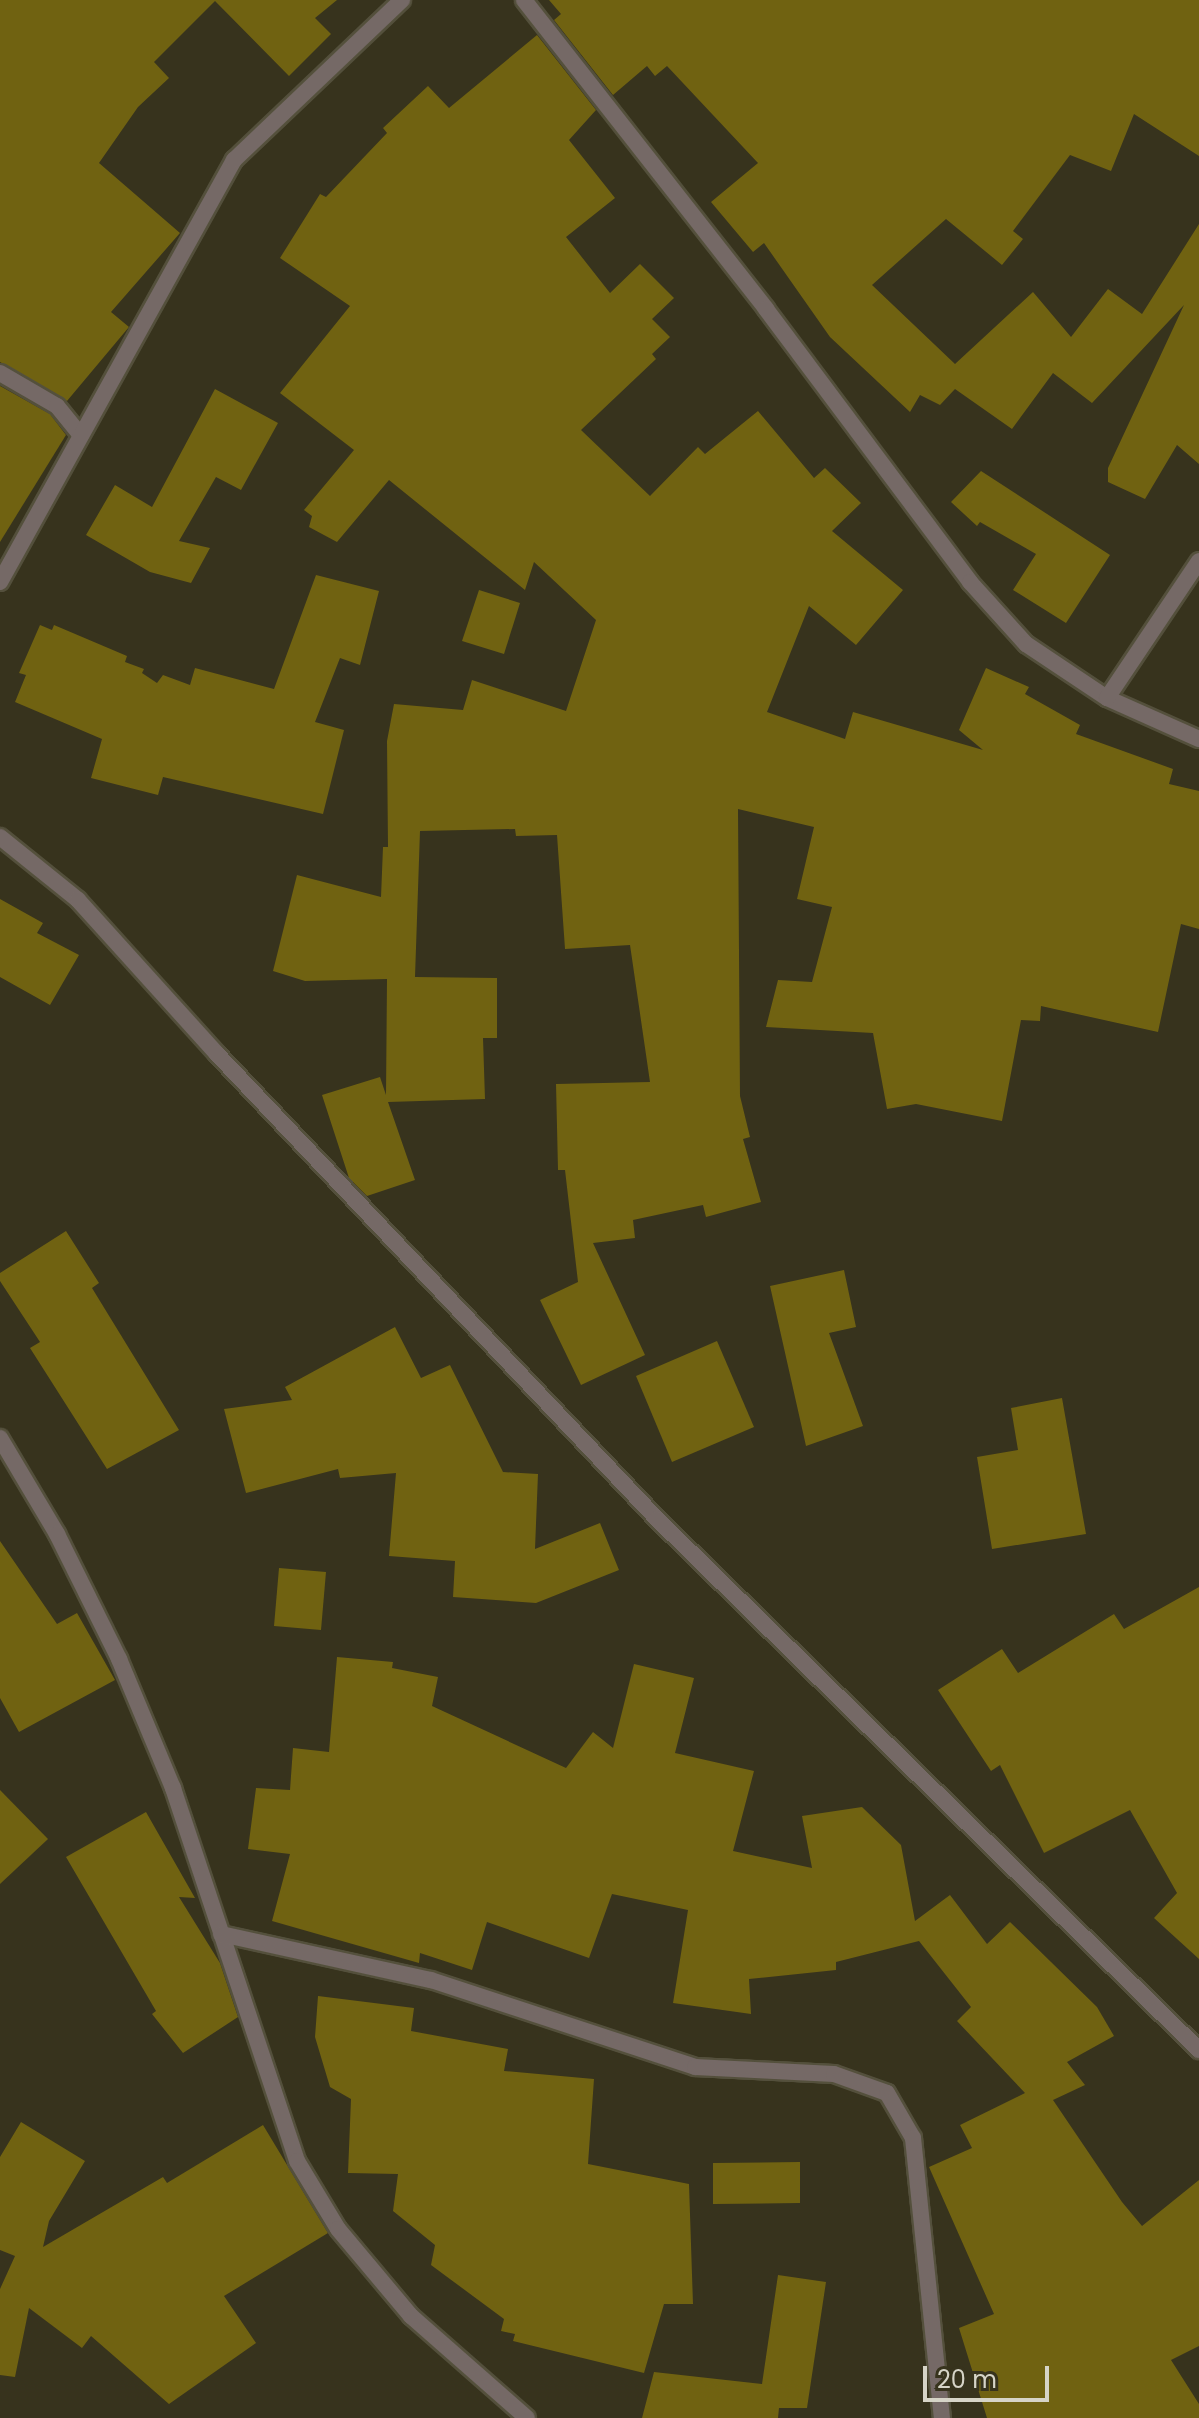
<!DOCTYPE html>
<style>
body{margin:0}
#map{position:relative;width:1199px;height:2418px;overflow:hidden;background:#37331d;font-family:Poppins,sans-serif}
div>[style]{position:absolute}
.building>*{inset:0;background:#706211}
.roads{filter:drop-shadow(2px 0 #54503c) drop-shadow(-2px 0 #54503c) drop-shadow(0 2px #54503c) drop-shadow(0 -2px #54503c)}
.minor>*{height:16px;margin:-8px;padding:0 8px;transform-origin:8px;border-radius:8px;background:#756966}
span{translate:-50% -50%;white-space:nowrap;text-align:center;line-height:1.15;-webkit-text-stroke:6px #37331d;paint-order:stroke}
.scale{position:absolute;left:923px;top:2366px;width:126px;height:36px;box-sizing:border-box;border:4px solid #d6d4c7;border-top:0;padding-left:10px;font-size:24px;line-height:28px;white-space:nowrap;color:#d6d4c7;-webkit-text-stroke:6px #37331d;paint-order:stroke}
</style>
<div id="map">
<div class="building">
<i style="clip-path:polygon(0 0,337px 0,315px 18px,331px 34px,289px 76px,215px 1px,154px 62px,169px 78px,138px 107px,99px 163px,180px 233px,111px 312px,129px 327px,67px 401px,0 362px)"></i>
<i style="clip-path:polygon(549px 0,1199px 0,1199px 156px,1134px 114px,1111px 171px,1070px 155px,1013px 231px,1023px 239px,1002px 265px,946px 219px,872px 285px,955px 364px,1033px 292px,1071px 337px,1108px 289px,1142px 314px,1199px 224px,1199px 464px,1177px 445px,1145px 499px,1108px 482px,1108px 468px,1184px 305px,1092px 403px,1053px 373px,1012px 429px,955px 389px,940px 405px,920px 395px,910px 412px,830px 337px,764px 243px,753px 252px,711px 202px,758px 163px,667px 66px,655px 76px,647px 66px,613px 95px,554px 20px,561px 14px)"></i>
<i style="clip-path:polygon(537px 35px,596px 110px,569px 140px,615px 198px,566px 237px,610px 293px,640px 264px,674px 298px,652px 319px,670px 337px,652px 354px,656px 359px,581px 430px,650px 496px,698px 447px,705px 454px,758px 411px,814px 478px,825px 468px,861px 503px,832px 531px,903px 590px,856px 645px,809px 606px,767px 712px,845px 739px,853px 712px,983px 750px,959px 730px,986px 668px,1029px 687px,1025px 694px,1080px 725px,1076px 734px,1173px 769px,1169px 784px,1199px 791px,1199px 929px,1181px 924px,1158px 1032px,1041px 1006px,1040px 1021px,1021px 1020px,1002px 1121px,916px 1104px,887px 1109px,873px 1033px,766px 1027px,778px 980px,812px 982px,832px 907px,797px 899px,814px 827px,738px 809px,740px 1096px,750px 1137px,743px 1139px,761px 1202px,706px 1217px,703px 1205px,633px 1220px,635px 1238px,593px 1243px,645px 1355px,581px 1385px,540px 1300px,578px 1282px,565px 1170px,558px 1170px,556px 1084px,650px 1082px,630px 945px,565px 949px,557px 835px,516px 836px,515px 829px,420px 831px,415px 977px,497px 978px,497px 1038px,483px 1038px,485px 1099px,388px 1102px,415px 1180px,367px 1196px,349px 1178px,322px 1095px,380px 1077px,386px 1095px,387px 979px,305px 981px,273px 971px,297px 875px,381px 897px,383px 847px,388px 847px,387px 741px,394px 704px,463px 710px,472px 680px,566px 711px,596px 620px,534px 562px,525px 590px,389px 480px,337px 542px,309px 527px,312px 516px,304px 510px,354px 450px,280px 393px,350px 306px,280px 258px,320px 194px,326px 197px,387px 133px,383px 128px,428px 86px,449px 108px)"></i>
<i style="clip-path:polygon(0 386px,50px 414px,66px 435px,0 542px)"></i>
<i style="clip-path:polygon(215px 389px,278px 423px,241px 490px,216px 477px,179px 541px,210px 548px,191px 583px,150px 572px,86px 535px,115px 485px,152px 507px)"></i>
<i style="clip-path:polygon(981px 471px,1110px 555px,1066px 623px,1013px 590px,1036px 554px,980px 522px,977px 526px,951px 502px)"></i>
<i style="clip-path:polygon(316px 575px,379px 591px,360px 665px,340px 658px,315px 722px,344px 730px,323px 814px,163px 777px,158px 795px,91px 778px,102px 739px,15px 702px,26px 675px,19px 673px,40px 625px,52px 630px,54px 625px,127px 656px,125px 662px,144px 669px,142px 673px,157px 683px,163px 675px,190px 685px,195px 668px,274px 689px)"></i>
<i style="clip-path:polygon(479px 590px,520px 603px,504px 654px,462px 641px)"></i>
<i style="clip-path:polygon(0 899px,43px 923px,37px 933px,79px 955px,50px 1005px,0 977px)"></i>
<i style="clip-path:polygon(66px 1231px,99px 1283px,92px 1288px,179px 1430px,107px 1469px,30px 1348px,40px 1342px,0 1281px,0 1273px)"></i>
<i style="clip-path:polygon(844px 1270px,856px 1327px,829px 1333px,863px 1426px,806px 1446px,770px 1286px)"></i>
<i style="clip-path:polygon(395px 1327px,421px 1378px,450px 1365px,503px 1472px,538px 1474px,535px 1549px,600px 1523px,619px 1570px,536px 1603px,453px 1597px,455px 1561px,389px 1556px,396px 1473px,340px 1478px,338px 1469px,246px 1493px,224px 1409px,292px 1400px,285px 1387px)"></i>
<i style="clip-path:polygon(717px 1341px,754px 1427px,672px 1462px,636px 1376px)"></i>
<i style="clip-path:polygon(1062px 1398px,1086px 1534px,992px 1549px,977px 1457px,1018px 1450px,1011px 1408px)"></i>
<i style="clip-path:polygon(0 1541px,57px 1624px,77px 1613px,115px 1680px,19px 1732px,0 1698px)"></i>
<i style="clip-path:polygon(279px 1568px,326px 1572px,321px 1630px,274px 1626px)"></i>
<i style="clip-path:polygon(1199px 1587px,1199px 1959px,1154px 1918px,1177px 1893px,1130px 1810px,1044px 1853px,1000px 1765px,991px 1771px,938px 1690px,1002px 1649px,1018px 1673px,1114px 1614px,1124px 1629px)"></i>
<i style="clip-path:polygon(337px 1657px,393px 1662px,392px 1668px,438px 1677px,432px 1706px,566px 1768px,593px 1732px,613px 1748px,634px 1664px,694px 1678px,675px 1753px,754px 1771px,733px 1851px,812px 1868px,802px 1816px,862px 1807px,901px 1845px,915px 1921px,950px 1895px,987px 1944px,1010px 1922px,1097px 2007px,1114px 2036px,1067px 2062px,1085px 2085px,1053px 2100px,1122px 2202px,1142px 2226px,1199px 2180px,1199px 2346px,1171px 2360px,1199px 2404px,1199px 2418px,987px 2418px,959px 2328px,994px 2314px,929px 2167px,972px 2148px,960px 2125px,1025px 2093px,957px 2021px,971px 2007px,919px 1941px,836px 1962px,836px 1970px,749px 1979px,751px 2014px,673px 2003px,688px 1910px,612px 1894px,589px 1958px,487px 1922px,472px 1970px,420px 1953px,419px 1963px,272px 1921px,290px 1854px,248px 1849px,256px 1788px,290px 1790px,293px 1748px,329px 1752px)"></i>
<i style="clip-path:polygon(0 1790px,48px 1839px,0 1884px)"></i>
<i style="clip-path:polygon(146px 1812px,195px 1898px,179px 1897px,220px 1963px,238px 2017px,183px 2053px,152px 2014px,156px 2011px,66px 1857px)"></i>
<i style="clip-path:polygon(318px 1996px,414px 2008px,411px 2031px,508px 2049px,504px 2071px,594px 2079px,588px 2164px,689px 2184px,693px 2304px,664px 2304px,644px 2373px,513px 2341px,515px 2334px,501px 2331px,504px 2319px,431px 2265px,435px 2245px,393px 2211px,398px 2174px,348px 2173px,351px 2099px,330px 2087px,315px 2037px)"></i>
<i style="clip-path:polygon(21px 2122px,85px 2161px,49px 2221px,43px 2247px,163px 2177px,167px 2183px,263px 2125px,328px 2233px,224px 2296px,256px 2343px,169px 2404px,91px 2336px,82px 2348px,29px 2308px,15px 2377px,0 2375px,0 2289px,15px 2256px,0 2250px,0 2157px)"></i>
<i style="clip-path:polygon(800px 2162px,800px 2203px,713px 2204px,713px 2163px)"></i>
<i style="clip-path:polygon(778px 2275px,826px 2282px,807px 2408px,779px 2408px,778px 2418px,642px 2418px,654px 2372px,762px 2384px)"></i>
</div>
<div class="roads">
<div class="minor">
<i style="left:524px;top:0;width:392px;rotate:51.9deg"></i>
<i style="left:766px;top:309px;width:341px;rotate:53.2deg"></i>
<i style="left:970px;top:582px;width:84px;rotate:47.9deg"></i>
<i style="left:1026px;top:644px;width:97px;rotate:33.7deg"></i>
<i style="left:1107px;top:698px;width:101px;rotate:24deg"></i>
<i style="left:0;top:373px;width:66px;rotate:30.1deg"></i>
<i style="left:57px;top:406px;width:38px;rotate:51deg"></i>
<i style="left:0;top:582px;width:483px;rotate:-61deg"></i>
<i style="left:234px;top:160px;width:232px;rotate:-43.6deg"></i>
<i style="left:1107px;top:698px;width:165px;rotate:-56.1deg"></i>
<i style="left:0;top:837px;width:100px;rotate:38.9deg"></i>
<i style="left:78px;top:900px;width:207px;rotate:47.9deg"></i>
<i style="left:217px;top:1054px;width:640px;rotate:46.58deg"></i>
<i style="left:657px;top:1519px;width:759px;rotate:44.41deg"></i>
<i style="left:0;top:1438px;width:112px;rotate:59.3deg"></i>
<i style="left:57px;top:1534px;width:140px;rotate:63.6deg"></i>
<i style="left:119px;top:1659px;width:140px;rotate:67.3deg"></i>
<i style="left:173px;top:1788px;width:393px;rotate:71.6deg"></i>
<i style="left:297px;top:2161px;width:79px;rotate:58.9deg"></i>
<i style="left:338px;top:2229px;width:114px;rotate:50deg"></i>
<i style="left:411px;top:2316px;width:154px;rotate:41.3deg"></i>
<i style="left:221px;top:1934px;width:215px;rotate:12.4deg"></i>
<i style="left:431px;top:1980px;width:278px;rotate:18.2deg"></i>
<i style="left:695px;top:2067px;width:139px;rotate:2.9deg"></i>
<i style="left:834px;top:2074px;width:56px;rotate:19.7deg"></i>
<i style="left:887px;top:2093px;width:52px;rotate:60deg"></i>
<i style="left:913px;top:2138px;width:281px;rotate:84.1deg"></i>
</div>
</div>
<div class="scale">20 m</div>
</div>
